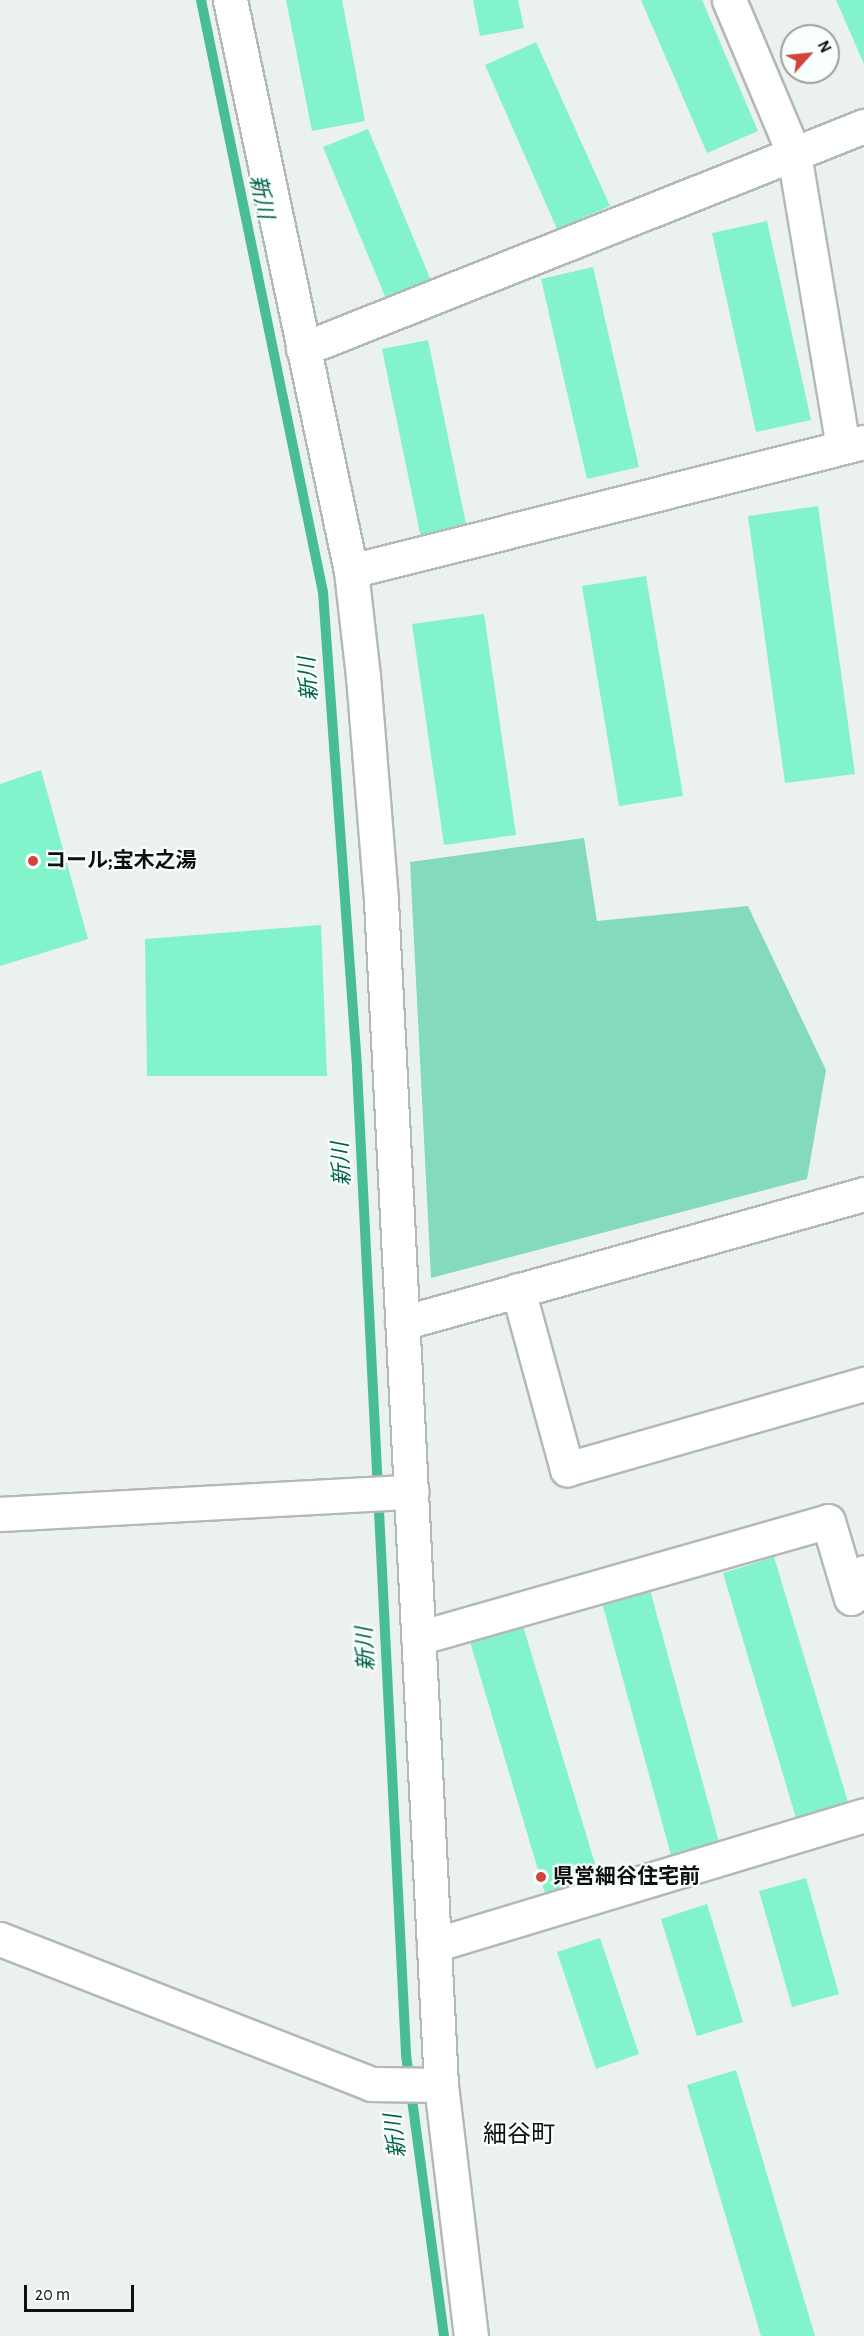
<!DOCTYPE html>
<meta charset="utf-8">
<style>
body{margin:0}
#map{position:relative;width:864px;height:2336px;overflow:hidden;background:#ebf1ef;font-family:"Alegreya Sans","Noto Sans JP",sans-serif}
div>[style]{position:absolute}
.green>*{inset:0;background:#83dbbb}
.stream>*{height:10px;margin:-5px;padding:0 5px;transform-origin:5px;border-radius:5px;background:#48bd98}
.building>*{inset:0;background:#82f3cb}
.roads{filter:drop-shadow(2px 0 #b3b9b6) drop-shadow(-2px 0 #b3b9b6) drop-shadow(0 2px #b3b9b6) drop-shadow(0 -2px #b3b9b6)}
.minor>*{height:33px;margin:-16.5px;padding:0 16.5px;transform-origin:16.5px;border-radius:16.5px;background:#fff}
.dots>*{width:16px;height:16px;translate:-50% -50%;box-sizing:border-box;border:3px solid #f9fffc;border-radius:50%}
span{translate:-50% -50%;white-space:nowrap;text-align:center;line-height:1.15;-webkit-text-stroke:4.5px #f9fffc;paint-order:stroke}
.poi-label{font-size:21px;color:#0e100f;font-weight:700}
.left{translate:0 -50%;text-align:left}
.water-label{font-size:22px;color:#00624a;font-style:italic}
.quarter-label{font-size:24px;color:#0e100f}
.north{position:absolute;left:780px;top:24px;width:60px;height:60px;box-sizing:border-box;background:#f9fffc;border:2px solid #9b9f9d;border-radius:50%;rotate:63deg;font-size:16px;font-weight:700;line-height:24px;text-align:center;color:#0e100f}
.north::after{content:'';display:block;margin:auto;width:21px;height:27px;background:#d2443b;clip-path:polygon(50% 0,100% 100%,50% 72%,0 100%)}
.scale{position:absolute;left:24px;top:2285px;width:110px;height:27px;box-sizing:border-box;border:3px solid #0e100f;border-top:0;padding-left:8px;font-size:18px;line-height:21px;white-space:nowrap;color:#0e100f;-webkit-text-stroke:4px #f9fffc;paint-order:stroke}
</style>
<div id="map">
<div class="green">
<i style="clip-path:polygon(584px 838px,597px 921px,748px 906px,826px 1070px,807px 1179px,431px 1278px,410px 862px)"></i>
</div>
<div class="stream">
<i style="left:201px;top:0;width:604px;rotate:78.36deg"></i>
<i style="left:323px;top:592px;width:478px;rotate:85.9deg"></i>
<i style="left:357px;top:1069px;width:987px;rotate:87.15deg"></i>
<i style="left:406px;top:2055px;width:284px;rotate:82.3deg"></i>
</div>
<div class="building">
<i style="clip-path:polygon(286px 0,342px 0,365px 121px,312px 131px)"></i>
<i style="clip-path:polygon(473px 0,518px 0,524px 28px,480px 36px)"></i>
<i style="clip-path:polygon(641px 0,702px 0,758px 131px,707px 153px)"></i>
<i style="clip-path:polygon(836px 0,864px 0,864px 64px)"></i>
<i style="clip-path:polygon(536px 42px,610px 206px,557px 229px,485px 65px)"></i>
<i style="clip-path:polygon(368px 129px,432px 283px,387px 301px,323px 147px)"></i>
<i style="clip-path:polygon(767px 221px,811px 420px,756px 432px,712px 233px)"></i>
<i style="clip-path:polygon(593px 267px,639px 467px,587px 479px,541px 279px)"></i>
<i style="clip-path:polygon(428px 340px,467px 529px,421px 538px,382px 349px)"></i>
<i style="clip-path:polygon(818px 506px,855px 774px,785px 783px,748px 516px)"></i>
<i style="clip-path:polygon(646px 576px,683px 796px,619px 806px,582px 586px)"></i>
<i style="clip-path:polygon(484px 614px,516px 835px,444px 845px,412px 624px)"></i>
<i style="clip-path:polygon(41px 770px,88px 939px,0 966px,0 784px)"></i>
<i style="clip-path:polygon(321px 925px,327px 1076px,147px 1076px,145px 939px)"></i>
<i style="clip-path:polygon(774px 1557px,848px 1802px,796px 1818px,723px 1573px)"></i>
<i style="clip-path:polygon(649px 1586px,720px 1846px,672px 1859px,601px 1599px)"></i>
<i style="clip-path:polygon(523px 1626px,599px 1877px,545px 1893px,470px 1642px)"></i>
<i style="clip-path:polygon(806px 1878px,839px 1994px,792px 2007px,759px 1891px)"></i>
<i style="clip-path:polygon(707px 1904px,743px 2022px,697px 2036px,661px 1919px)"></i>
<i style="clip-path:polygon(600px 1938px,639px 2054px,596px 2069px,557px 1952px)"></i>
<i style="clip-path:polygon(736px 2070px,815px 2336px,761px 2336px,687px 2085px)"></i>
</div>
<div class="roads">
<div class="minor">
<i style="left:230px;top:0;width:584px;rotate:78.04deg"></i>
<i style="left:351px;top:571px;width:106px;rotate:83.5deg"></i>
<i style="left:363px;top:676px;width:226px;rotate:85.4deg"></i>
<i style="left:381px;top:901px;width:1186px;rotate:87.1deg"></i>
<i style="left:441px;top:2085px;width:253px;rotate:83.2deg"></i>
<i style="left:729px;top:0;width:167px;rotate:67.1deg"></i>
<i style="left:794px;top:154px;width:297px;rotate:80.5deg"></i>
<i style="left:303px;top:349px;width:604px;rotate:-21.68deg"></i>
<i style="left:351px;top:571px;width:529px;rotate:-14.12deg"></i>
<i style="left:518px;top:1290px;width:186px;rotate:74.7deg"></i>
<i style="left:567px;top:1469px;width:309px;rotate:-16deg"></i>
<i style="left:402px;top:1323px;width:480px;rotate:-15.6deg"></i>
<i style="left:0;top:1514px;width:412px;rotate:-3.1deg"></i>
<i style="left:418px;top:1638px;width:426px;rotate:-15.9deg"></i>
<i style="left:828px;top:1521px;width:80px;rotate:73.4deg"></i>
<i style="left:851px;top:1598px;width:29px;rotate:-63deg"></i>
<i style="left:0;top:1939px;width:398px;rotate:21.3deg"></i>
<i style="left:371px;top:2084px;width:70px;rotate:0.8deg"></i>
<i style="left:434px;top:1945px;width:449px;rotate:-16.8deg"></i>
</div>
</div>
<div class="dots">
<i style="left:33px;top:861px;background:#d2443b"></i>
<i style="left:541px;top:1877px;background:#d2443b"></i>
</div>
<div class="poi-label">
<span class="left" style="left:45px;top:861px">コール;宝木之湯</span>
<span class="left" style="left:553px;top:1877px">県営細谷住宅前</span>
</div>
<div class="water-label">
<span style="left:261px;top:197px;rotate:78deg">新川</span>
<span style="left:309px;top:679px;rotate:-94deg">新川</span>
<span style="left:342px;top:1164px;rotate:-93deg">新川</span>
<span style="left:366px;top:1649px;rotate:-93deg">新川</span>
<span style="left:396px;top:2136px;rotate:-97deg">新川</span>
</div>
<div class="quarter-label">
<span style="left:519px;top:2136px">細谷町</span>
</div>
<div class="north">N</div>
<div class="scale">20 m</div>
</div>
